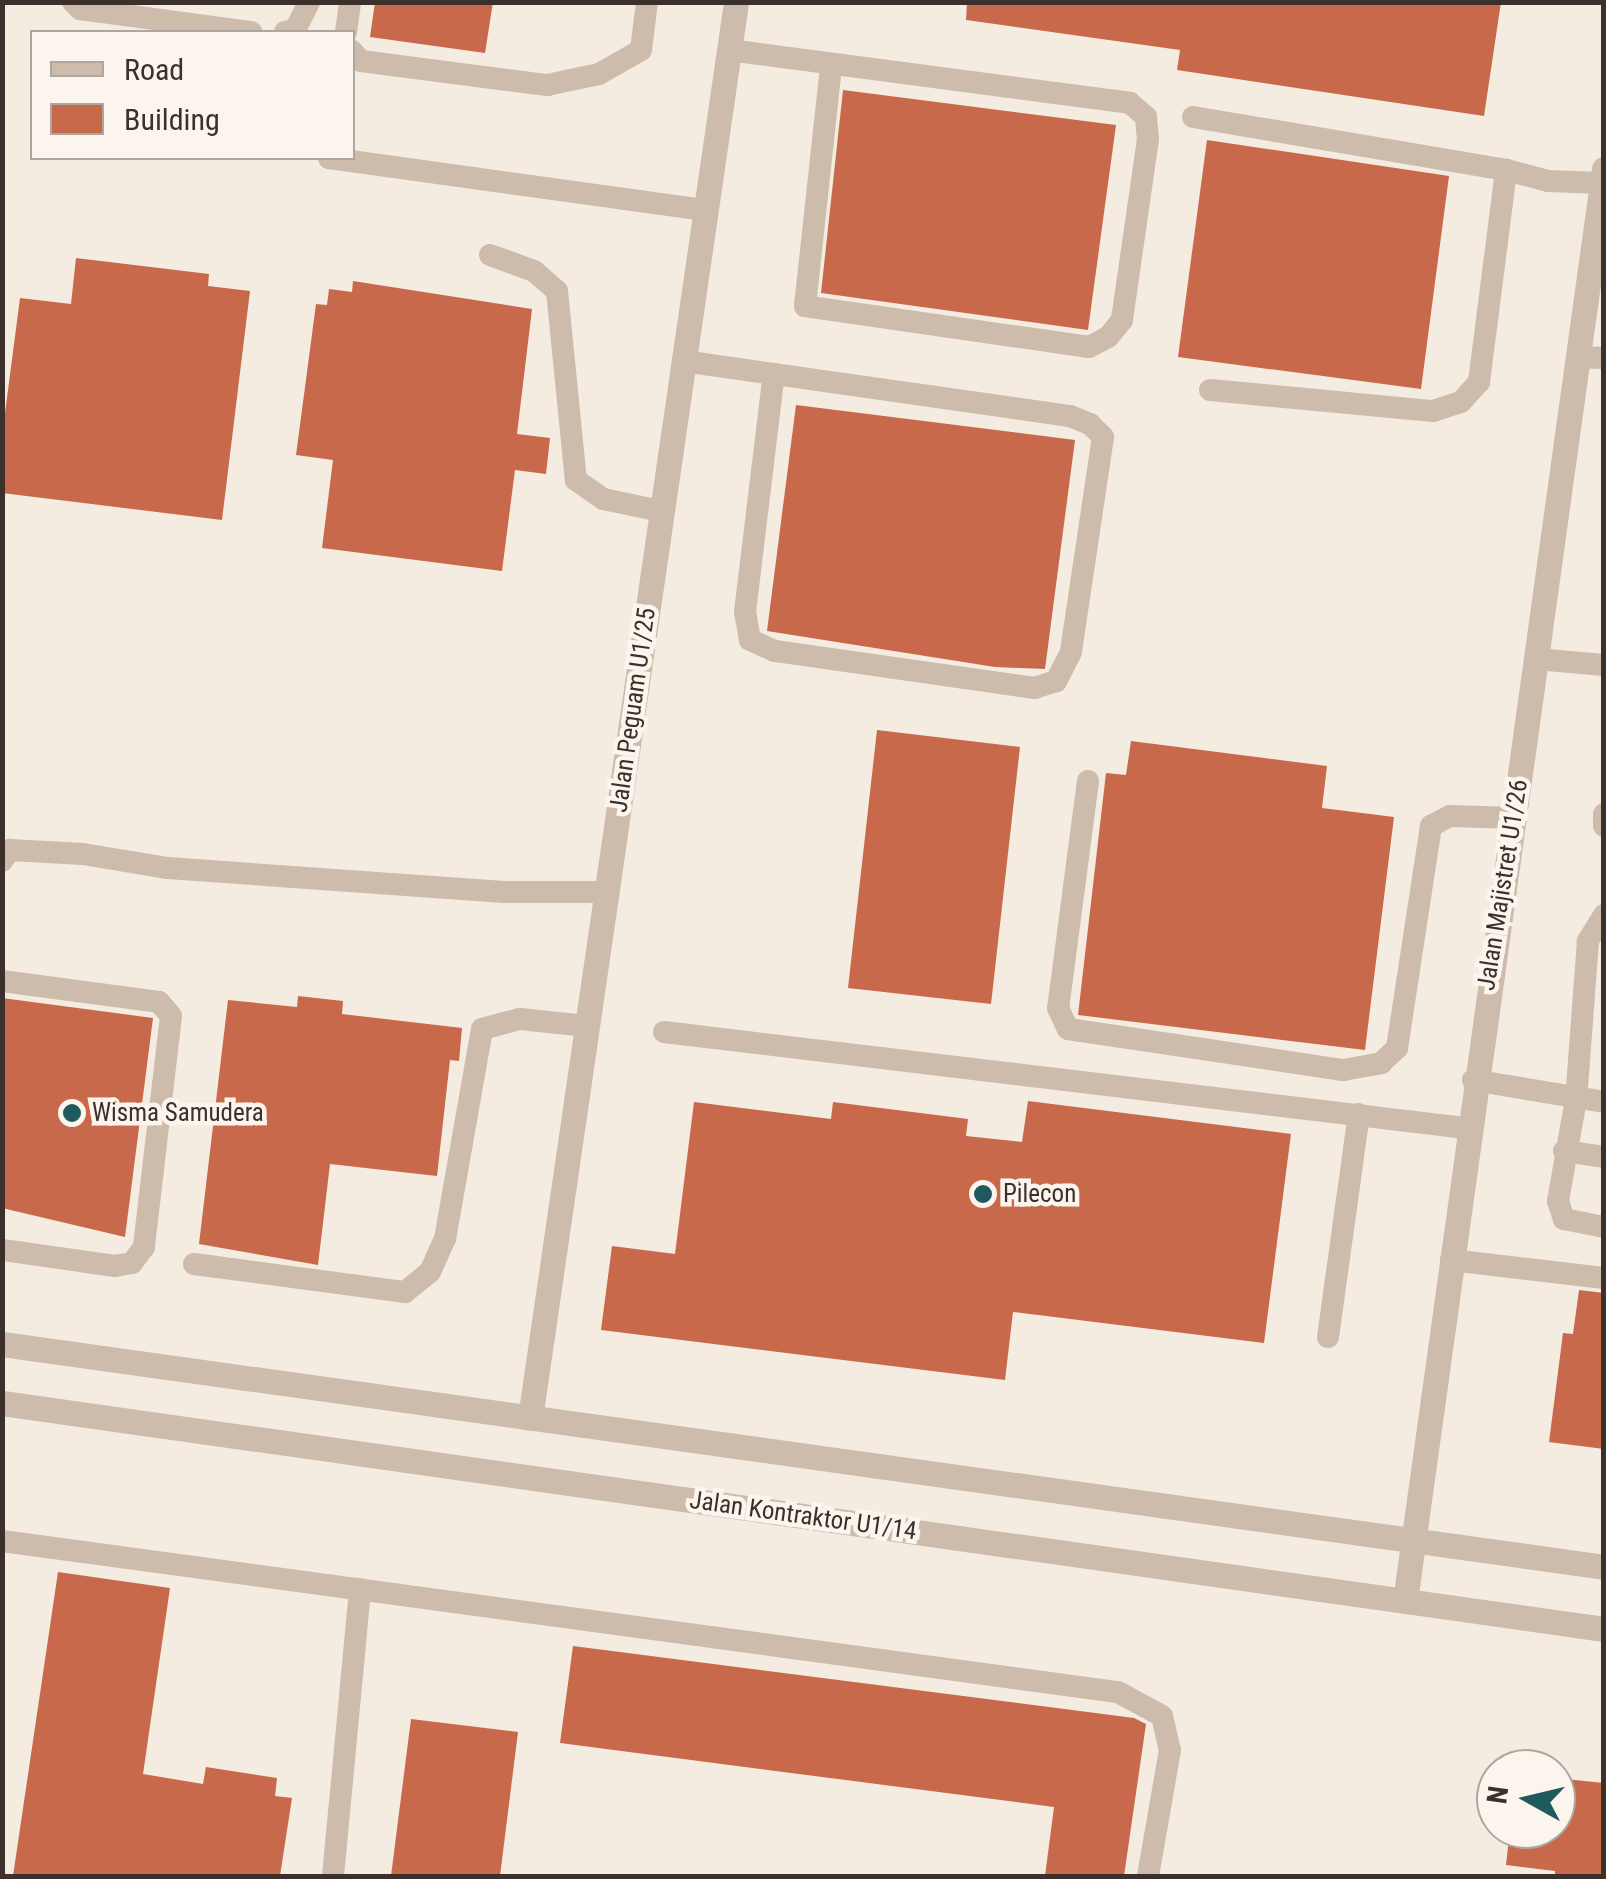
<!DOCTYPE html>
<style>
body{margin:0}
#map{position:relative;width:1606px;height:1879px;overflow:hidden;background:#f4ebe1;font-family:"Roboto Condensed",sans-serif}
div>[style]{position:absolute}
.building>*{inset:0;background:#c8694b}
.service>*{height:22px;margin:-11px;padding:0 11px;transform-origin:11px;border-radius:11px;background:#cdbbac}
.minor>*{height:25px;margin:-12.5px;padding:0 12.5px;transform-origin:12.5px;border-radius:12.5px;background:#cdbbac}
.tertiary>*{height:25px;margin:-12.5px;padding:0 12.5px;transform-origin:12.5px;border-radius:12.5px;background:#cdbbac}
.dots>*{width:28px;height:28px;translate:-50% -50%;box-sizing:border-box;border:5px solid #fbf5ee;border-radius:50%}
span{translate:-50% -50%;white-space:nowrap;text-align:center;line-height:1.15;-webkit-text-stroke:9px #fbf5ee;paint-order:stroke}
.street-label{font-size:25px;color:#3b302b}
.poi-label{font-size:25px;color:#3b302b}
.left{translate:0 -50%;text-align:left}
.frame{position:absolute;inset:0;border:5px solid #3b302b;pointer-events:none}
.legend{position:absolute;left:30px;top:30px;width:325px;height:130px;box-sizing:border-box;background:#fbf5ee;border:2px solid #aea6a0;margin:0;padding:12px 18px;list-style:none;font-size:30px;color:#3b302b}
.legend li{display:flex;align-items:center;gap:20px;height:50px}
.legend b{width:50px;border:2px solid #aea6a0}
.north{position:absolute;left:1476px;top:1749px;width:100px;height:100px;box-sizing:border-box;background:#fbf5ee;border:2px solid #aea6a0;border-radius:50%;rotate:278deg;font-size:28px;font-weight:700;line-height:40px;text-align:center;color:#3b302b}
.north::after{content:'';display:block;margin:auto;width:35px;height:45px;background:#1f5a5e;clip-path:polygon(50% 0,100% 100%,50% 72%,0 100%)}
</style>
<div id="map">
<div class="building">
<i style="clip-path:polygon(375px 2px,493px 2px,485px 53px,370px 37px)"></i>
<i style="clip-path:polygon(967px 2px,1501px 2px,1484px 116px,1177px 70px,1180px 50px,966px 20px)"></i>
<i style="clip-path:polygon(843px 90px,1116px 125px,1088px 330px,821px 293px)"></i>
<i style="clip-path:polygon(1207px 140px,1449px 176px,1421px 389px,1178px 357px)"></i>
<i style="clip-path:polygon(76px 258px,209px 274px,208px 286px,250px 291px,222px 520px,2px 493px,2px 436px,20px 298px,71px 304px)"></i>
<i style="clip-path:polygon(353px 281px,532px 309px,517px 434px,550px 438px,546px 474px,515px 470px,502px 571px,322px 548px,333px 460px,296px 455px,316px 304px,327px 305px,329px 289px,352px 292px)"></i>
<i style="clip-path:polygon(796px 405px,1075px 440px,1045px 669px,995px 667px,767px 631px)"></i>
<i style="clip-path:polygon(877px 730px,1020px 747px,991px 1004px,848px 988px)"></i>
<i style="clip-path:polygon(1131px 741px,1327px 766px,1322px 808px,1394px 817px,1365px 1050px,1078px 1015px,1106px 773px,1126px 775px)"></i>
<i style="clip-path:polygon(298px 996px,343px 1001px,342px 1014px,462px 1028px,459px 1061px,450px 1060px,437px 1176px,330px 1164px,318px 1265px,199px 1244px,228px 1000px,297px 1007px)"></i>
<i style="clip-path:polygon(2px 998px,153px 1018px,125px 1237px,2px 1208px)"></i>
<i style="clip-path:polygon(1028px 1101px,1291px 1134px,1264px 1343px,1013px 1312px,1005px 1380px,601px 1330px,612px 1246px,675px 1254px,694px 1102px,831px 1119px,833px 1102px,968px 1119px,966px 1136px,1022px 1142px)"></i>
<i style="clip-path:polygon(1579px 1290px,1604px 1293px,1604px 1449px,1549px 1442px,1563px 1333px,1573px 1334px)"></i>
<i style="clip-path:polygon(58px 1572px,170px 1588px,143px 1774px,203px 1784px,206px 1767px,277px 1778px,275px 1796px,292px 1798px,280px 1876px,13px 1876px)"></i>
<i style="clip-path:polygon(573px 1646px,1134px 1718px,1146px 1724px,1124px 1876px,1045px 1876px,1054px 1807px,560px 1743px)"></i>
<i style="clip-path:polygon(411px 1719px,518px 1732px,500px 1876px,391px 1876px)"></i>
<i style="clip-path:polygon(1556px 1778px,1604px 1783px,1604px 1876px,1555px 1876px,1555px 1871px,1506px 1865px,1510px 1829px,1556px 1829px)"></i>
</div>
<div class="service">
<i style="left:73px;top:2px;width:10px;rotate:45deg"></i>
<i style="left:80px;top:9px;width:173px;rotate:7.7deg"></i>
<i style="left:285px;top:32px;width:10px;rotate:-11deg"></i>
<i style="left:295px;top:30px;width:31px;rotate:-63deg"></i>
<i style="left:346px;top:32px;width:30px;rotate:-82deg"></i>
<i style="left:729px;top:50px;width:404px;rotate:7.5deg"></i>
<i style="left:1130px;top:103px;width:21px;rotate:41deg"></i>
<i style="left:1146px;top:117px;width:22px;rotate:85deg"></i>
<i style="left:1148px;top:139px;width:183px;rotate:98.2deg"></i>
<i style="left:1122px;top:320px;width:22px;rotate:129deg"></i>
<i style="left:1108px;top:337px;width:21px;rotate:152deg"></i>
<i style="left:1089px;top:347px;width:287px;rotate:-171.8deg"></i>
<i style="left:805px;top:306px;width:241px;rotate:-83.8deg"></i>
<i style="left:352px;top:51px;width:13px;rotate:48deg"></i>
<i style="left:361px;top:61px;width:188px;rotate:7.4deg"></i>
<i style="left:547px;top:85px;width:53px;rotate:-11.9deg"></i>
<i style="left:599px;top:74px;width:48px;rotate:-29.7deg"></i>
<i style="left:641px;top:50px;width:48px;rotate:-82.9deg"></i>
<i style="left:1193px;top:117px;width:317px;rotate:9.6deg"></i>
<i style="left:329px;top:158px;width:380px;rotate:7.9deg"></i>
<i style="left:490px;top:255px;width:47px;rotate:20deg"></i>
<i style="left:534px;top:271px;width:30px;rotate:41deg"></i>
<i style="left:557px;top:291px;width:190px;rotate:84.3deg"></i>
<i style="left:576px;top:480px;width:33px;rotate:35deg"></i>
<i style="left:603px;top:499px;width:59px;rotate:11.7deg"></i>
<i style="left:1577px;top:357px;width:27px;rotate:2deg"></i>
<i style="left:683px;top:361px;width:391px;rotate:8.1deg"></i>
<i style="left:1070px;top:416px;width:22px;rotate:22deg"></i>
<i style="left:1090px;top:424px;width:18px;rotate:45deg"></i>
<i style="left:1103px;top:437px;width:217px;rotate:98.5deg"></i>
<i style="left:1071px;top:652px;width:33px;rotate:117deg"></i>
<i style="left:1056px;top:681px;width:22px;rotate:162deg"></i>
<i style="left:1035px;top:688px;width:263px;rotate:-171.9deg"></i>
<i style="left:775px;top:651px;width:27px;rotate:-156deg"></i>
<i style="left:750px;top:640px;width:28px;rotate:-100deg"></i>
<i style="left:745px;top:612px;width:240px;rotate:-83.1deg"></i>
<i style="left:1210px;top:390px;width:224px;rotate:5.4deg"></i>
<i style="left:1433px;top:411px;width:29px;rotate:-18deg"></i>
<i style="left:1461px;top:402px;width:27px;rotate:-48deg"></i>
<i style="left:1479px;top:382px;width:214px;rotate:-82.7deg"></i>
<i style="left:1506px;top:170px;width:43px;rotate:14.7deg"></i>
<i style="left:1548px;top:181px;width:54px;rotate:2.1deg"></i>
<i style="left:1536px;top:659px;width:68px;rotate:5deg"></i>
<i style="left:1088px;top:781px;width:229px;rotate:97.5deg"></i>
<i style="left:1058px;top:1008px;width:23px;rotate:65deg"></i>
<i style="left:1068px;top:1029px;width:278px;rotate:8.5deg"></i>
<i style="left:1343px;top:1070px;width:39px;rotate:-10deg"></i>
<i style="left:1381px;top:1063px;width:22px;rotate:-43deg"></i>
<i style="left:1397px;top:1048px;width:225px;rotate:-81.3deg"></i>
<i style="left:1431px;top:826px;width:21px;rotate:-28deg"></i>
<i style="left:1450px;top:816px;width:64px;rotate:1.8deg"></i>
<i style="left:1604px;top:814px;width:12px;rotate:90deg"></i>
<i style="left:2px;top:861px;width:14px;rotate:-54deg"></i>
<i style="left:10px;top:850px;width:73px;rotate:3.1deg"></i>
<i style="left:83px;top:854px;width:86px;rotate:9.4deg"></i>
<i style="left:168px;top:868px;width:337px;rotate:4.1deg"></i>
<i style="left:504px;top:892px;width:102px"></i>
<i style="left:1604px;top:915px;width:31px;rotate:122deg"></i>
<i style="left:1588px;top:941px;width:158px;rotate:94.3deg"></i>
<i style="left:1576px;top:1099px;width:104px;rotate:100deg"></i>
<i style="left:1558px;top:1201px;width:19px;rotate:72deg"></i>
<i style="left:1564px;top:1219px;width:41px;rotate:11.3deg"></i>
<i style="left:2px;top:981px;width:158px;rotate:7.6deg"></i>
<i style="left:159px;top:1002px;width:18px;rotate:49deg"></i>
<i style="left:171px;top:1016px;width:233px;rotate:96.7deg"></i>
<i style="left:144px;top:1247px;width:20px;rotate:127deg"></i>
<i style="left:132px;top:1263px;width:17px;rotate:170deg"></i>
<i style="left:115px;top:1266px;width:114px;rotate:-171.9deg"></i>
<i style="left:664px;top:1032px;width:808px;rotate:6.83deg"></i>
<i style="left:1473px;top:1080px;width:133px;rotate:9.5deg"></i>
<i style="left:1564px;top:1151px;width:40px;rotate:8.5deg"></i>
<i style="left:1451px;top:1260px;width:154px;rotate:6.7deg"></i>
<i style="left:194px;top:1264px;width:213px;rotate:7.6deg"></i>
<i style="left:405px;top:1292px;width:32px;rotate:-39deg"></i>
<i style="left:430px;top:1272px;width:36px;rotate:-66deg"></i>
<i style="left:445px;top:1239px;width:213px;rotate:-80deg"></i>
<i style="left:482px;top:1029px;width:39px;rotate:-15deg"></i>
<i style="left:520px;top:1019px;width:67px;rotate:6deg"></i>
<i style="left:1328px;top:1337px;width:225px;rotate:-82.1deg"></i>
<i style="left:2px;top:1541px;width:1126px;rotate:7.71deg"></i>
<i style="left:1118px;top:1692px;width:50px;rotate:28.6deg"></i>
<i style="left:1162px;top:1716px;width:35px;rotate:77deg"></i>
<i style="left:1170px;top:1750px;width:128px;rotate:99.9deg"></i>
<i style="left:333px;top:1876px;width:288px;rotate:-84.6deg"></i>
</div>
<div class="minor">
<i style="left:530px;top:1418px;width:1431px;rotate:-81.72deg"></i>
<i style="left:1405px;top:1601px;width:1446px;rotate:-82.09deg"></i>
</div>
<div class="tertiary">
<i style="left:2px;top:1344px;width:1617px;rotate:7.92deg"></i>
<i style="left:2px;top:1403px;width:1618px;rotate:8.03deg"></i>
</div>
<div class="dots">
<i style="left:72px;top:1113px;background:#1f5a5e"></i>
<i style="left:983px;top:1194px;background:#1f5a5e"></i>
</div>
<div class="street-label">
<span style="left:633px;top:710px;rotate:-82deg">Jalan Peguam U1/25</span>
<span style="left:1503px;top:885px;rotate:-81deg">Jalan Majistret U1/26</span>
<span style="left:803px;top:1516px;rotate:8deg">Jalan Kontraktor U1/14</span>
</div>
<div class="poi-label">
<span class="left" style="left:92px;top:1113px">Wisma Samudera</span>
<span class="left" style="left:1003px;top:1194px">Pilecon</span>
</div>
<div class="frame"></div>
<ul class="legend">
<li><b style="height:12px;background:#cdbbac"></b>Road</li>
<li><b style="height:28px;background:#c8694b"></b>Building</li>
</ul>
<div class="north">N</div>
</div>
